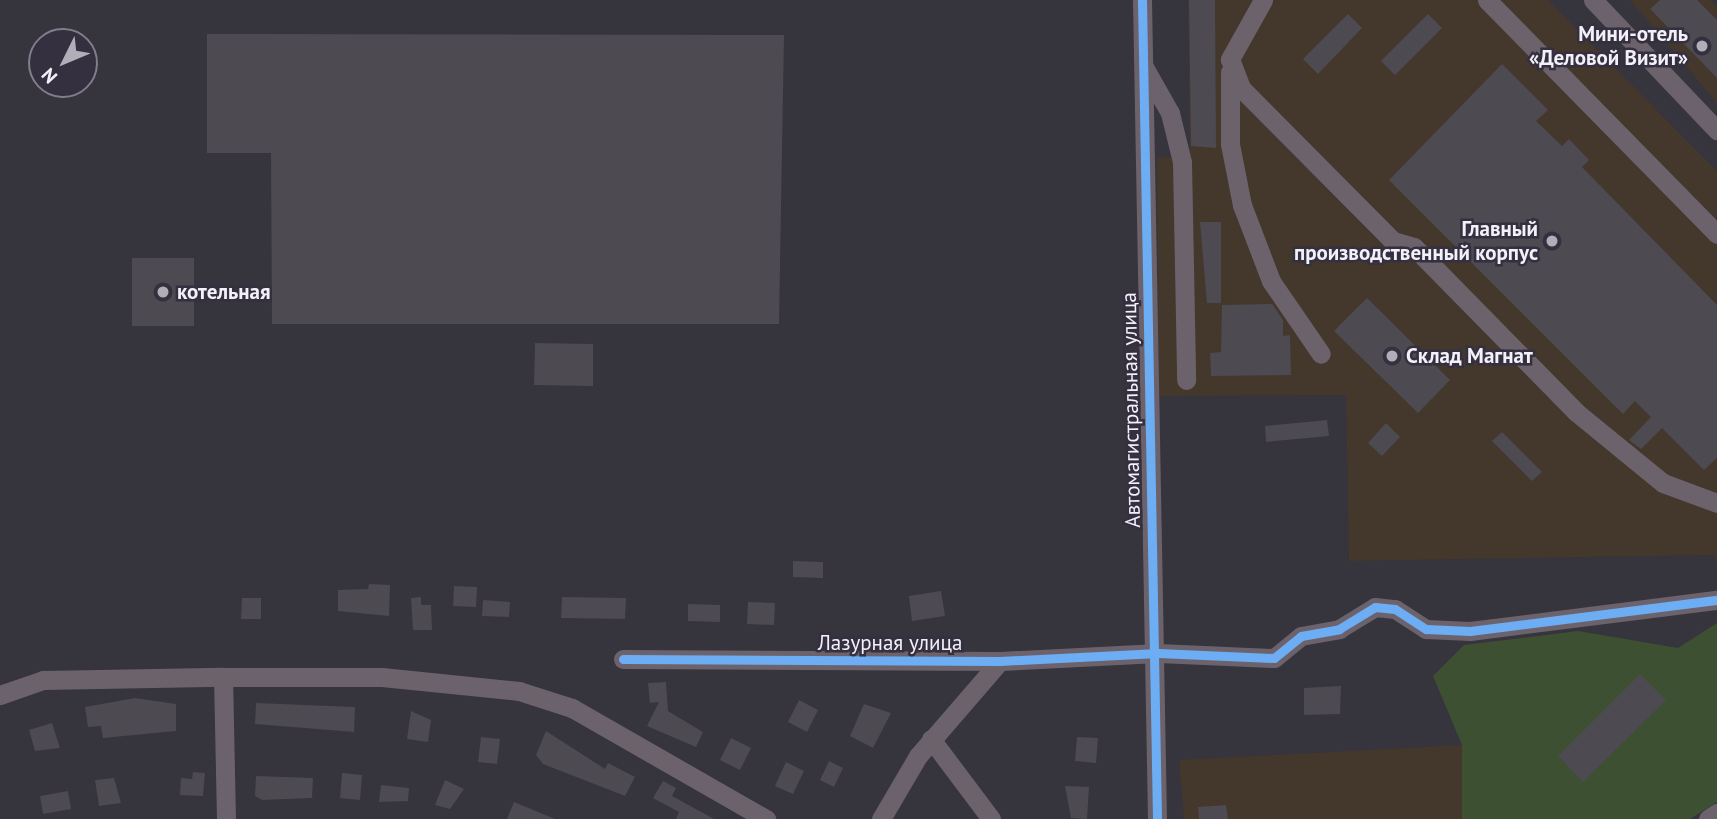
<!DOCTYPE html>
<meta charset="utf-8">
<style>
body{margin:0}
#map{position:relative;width:1717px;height:819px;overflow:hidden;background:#36343c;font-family:"PT Sans",sans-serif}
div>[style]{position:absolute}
.industrial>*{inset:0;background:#44372c}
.green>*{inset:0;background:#3d5032}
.building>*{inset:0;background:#4d4a51}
.minor>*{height:19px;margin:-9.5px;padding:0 9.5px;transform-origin:9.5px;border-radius:9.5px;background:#6c626c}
.cycleway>*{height:9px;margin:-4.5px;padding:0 4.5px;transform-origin:4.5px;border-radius:4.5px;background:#6dadf4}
.dots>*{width:19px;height:19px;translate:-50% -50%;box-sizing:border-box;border:4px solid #35303f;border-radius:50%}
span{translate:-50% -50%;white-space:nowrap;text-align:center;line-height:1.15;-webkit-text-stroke:5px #35303f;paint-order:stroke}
.poi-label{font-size:21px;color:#f3f0fa;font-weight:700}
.right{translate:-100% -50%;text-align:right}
.left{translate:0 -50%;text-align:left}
.street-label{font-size:21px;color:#f3f0fa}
.north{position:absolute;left:28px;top:28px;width:70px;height:70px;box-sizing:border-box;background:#35303f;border:2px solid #817d8a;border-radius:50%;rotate:227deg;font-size:19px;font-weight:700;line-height:28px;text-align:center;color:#f3f0fa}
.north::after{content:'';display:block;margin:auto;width:24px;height:32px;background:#b1aeb8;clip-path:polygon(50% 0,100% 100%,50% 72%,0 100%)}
</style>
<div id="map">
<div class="industrial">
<i style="clip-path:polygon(1188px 0,1548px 0,1717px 171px,1717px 565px,1714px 555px,1349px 561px,1346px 395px,1159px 396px,1157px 157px,1190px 158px)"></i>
<i style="clip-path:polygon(1630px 0,1711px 0,1717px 6px,1717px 103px)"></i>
<i style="clip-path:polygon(1462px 745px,1462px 819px,1184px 819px,1179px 760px)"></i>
</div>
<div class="green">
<i style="clip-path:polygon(1717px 623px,1717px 802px,1690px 819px,1462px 819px,1462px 745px,1433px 676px,1464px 645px,1578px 631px,1678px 648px)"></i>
</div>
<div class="building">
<i style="clip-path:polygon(1189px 0,1215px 0,1216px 148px,1191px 146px)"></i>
<i style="clip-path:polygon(1660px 0,1697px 0,1717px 20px,1717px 78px,1650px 9px)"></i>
<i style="clip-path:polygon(1348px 14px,1362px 28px,1318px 74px,1303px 59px)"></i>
<i style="clip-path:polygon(1428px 14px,1442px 28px,1395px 75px,1381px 61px)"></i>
<i style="clip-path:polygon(207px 34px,784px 35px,779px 324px,272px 324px,271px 153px,207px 153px)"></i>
<i style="clip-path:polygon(1502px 64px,1548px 110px,1536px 121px,1562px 146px,1569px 139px,1589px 160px,1582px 167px,1717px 305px,1717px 458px,1704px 470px,1662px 428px,1641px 449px,1629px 440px,1651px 417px,1635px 401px,1623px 414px,1389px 180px)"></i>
<i style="clip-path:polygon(1200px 222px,1221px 222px,1221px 303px,1207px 303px)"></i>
<i style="clip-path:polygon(132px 258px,194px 258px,194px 326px,132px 326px)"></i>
<i style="clip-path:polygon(1367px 298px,1450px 380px,1418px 413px,1334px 331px)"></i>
<i style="clip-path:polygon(1272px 304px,1283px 320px,1283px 336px,1290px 335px,1291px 375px,1211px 376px,1210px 353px,1221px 352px,1222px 305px)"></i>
<i style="clip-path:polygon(535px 343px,593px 344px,593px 386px,534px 385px)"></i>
<i style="clip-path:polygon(1327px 420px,1329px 436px,1266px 442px,1265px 426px)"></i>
<i style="clip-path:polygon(1386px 423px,1400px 437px,1382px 456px,1368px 443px)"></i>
<i style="clip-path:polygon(1502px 432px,1542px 472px,1532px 481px,1492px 441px)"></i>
<i style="clip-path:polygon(793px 561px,823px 562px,823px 578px,793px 577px)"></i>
<i style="clip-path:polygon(369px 584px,390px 585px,389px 616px,338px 611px,338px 590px,368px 589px)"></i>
<i style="clip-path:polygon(454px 586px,477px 587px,476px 607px,453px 606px)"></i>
<i style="clip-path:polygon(941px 591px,945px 616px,912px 621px,909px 596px)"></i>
<i style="clip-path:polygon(421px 597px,421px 605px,431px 605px,432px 630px,413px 630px,411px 598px)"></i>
<i style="clip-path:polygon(562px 597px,626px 598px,625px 619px,561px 618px)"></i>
<i style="clip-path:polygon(242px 598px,261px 598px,261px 619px,241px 619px)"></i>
<i style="clip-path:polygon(483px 600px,510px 602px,509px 617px,482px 616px)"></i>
<i style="clip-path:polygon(748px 602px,775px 603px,774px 625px,747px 624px)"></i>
<i style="clip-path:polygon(688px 604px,720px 605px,720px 622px,688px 621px)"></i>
<i style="clip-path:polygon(1640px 674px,1666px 700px,1583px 782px,1558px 756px)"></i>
<i style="clip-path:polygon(666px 682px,668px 711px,703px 732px,696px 747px,647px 726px,659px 702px,650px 703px,648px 683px)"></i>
<i style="clip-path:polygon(1341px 686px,1340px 714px,1304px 715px,1304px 688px)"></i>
<i style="clip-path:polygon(135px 698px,176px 704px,176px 731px,103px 738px,101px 726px,88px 727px,85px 707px)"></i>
<i style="clip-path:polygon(799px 700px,818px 710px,807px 732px,788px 722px)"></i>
<i style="clip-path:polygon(256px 703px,355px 707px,354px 732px,255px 724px)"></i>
<i style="clip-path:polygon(864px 704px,891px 713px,873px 748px,850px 736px)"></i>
<i style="clip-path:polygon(411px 711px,431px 720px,428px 742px,407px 739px)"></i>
<i style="clip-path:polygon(52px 723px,60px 748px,35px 751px,29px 730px)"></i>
<i style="clip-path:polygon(546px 731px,605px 769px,608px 763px,635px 777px,625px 796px,543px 764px,536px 755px)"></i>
<i style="clip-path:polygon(481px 737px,500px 739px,497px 764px,478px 762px)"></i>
<i style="clip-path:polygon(1077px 737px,1098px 738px,1096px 763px,1075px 761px)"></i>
<i style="clip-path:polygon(731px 738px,751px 748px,740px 770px,720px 760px)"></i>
<i style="clip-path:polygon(829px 761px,843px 768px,834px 787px,820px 780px)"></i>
<i style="clip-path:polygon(786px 762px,804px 771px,793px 794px,775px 786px)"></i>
<i style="clip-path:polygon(193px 772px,205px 773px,203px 796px,180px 795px,181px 778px,192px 779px)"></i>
<i style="clip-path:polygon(342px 773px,362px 775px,360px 800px,340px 798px)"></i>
<i style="clip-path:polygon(256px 776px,313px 778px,312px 798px,262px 800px,255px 796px)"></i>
<i style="clip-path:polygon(114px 778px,121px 803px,99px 806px,95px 780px)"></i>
<i style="clip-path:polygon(445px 780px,464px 789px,450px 809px,435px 805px)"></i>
<i style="clip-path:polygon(663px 781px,676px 788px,672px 796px,714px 819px,676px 819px,679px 812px,653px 798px)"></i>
<i style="clip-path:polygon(381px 785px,409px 788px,408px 801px,379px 802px)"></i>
<i style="clip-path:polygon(1065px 786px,1089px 787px,1087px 819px,1071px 818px)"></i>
<i style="clip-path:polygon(68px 791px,71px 809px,43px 814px,40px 796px)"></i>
<i style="clip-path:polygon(514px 802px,555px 819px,507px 819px)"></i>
<i style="clip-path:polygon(1226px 805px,1228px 819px,1199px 819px,1198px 807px)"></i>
</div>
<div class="minor">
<i style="left:1142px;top:0;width:819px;rotate:88.95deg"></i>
<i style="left:1263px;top:0;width:68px;rotate:119.2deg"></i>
<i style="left:1230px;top:59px;width:31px;rotate:69deg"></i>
<i style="left:1241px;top:88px;width:216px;rotate:45.2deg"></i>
<i style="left:1393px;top:241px;width:22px;rotate:16deg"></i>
<i style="left:1414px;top:247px;width:231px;rotate:45.5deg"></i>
<i style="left:1576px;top:412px;width:112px;rotate:39.2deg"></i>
<i style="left:1663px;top:483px;width:58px;rotate:20.3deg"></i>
<i style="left:1487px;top:0;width:328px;rotate:45.5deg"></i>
<i style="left:1593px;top:0;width:180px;rotate:46.4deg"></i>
<i style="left:1144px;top:67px;width:53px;rotate:60.5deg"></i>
<i style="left:1170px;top:113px;width:50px;rotate:76.2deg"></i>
<i style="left:1182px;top:162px;width:218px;rotate:88.9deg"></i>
<i style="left:1230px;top:72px;width:72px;rotate:90deg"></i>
<i style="left:1230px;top:144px;width:62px;rotate:78.9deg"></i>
<i style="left:1242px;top:205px;width:81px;rotate:69.1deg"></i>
<i style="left:1271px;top:281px;width:88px;rotate:55.6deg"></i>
<i style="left:623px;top:659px;width:377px;rotate:0.3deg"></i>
<i style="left:1000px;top:661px;width:158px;rotate:-2.9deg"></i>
<i style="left:1158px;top:653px;width:116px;rotate:2.5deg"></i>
<i style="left:1274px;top:658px;width:35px;rotate:-39deg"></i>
<i style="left:1301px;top:636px;width:39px;rotate:-10deg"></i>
<i style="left:1339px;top:629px;width:42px;rotate:-31.4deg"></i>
<i style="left:1375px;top:607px;width:20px;rotate:6deg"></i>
<i style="left:1395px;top:609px;width:37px;rotate:33deg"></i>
<i style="left:1426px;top:629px;width:44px;rotate:2.6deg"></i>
<i style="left:1470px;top:631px;width:249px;rotate:-7.2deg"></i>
<i style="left:0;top:695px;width:46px;rotate:-19.2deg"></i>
<i style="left:43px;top:680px;width:180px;rotate:-1deg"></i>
<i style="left:931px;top:739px;width:100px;rotate:53.1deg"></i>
<i style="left:226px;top:819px;width:142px;rotate:-91.2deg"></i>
<i style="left:223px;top:677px;width:159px"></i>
<i style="left:382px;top:677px;width:138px;rotate:5.8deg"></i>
<i style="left:519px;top:691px;width:56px;rotate:17.8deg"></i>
<i style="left:572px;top:708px;width:224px;rotate:29.8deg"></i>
<i style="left:881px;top:819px;width:73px;rotate:-59.6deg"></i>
<i style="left:918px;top:756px;width:125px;rotate:-49.2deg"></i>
<i style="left:1708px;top:819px;width:11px;rotate:-34deg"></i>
</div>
<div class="cycleway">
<i style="left:1142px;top:0;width:819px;rotate:88.95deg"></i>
<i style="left:623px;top:659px;width:377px;rotate:0.3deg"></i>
<i style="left:1000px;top:661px;width:158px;rotate:-2.9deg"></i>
<i style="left:1158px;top:653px;width:116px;rotate:2.5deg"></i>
<i style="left:1274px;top:658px;width:35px;rotate:-39deg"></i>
<i style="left:1301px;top:636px;width:39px;rotate:-10deg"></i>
<i style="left:1339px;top:629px;width:42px;rotate:-31.4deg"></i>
<i style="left:1375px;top:607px;width:20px;rotate:6deg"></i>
<i style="left:1395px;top:609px;width:37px;rotate:33deg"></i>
<i style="left:1426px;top:629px;width:44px;rotate:2.6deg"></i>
<i style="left:1470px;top:631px;width:249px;rotate:-7.2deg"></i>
</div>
<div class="dots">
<i style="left:1702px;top:46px;background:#b1aeb8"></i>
<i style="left:1552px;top:241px;background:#b1aeb8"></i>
<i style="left:163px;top:292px;background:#b1aeb8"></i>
<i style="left:1392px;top:356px;background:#b1aeb8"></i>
</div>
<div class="poi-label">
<span class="right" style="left:1688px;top:46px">Мини-отель<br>«Деловой Визит»</span>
<span class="right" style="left:1538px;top:241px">Главный<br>производственный корпус</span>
<span class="left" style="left:177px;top:292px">котельная</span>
<span class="left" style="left:1406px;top:356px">Склад Магнат</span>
</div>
<div class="street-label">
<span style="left:1131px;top:410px;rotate:-91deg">Автомагистральная улица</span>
<span style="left:890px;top:643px">Лазурная улица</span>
</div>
<div class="north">N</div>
</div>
